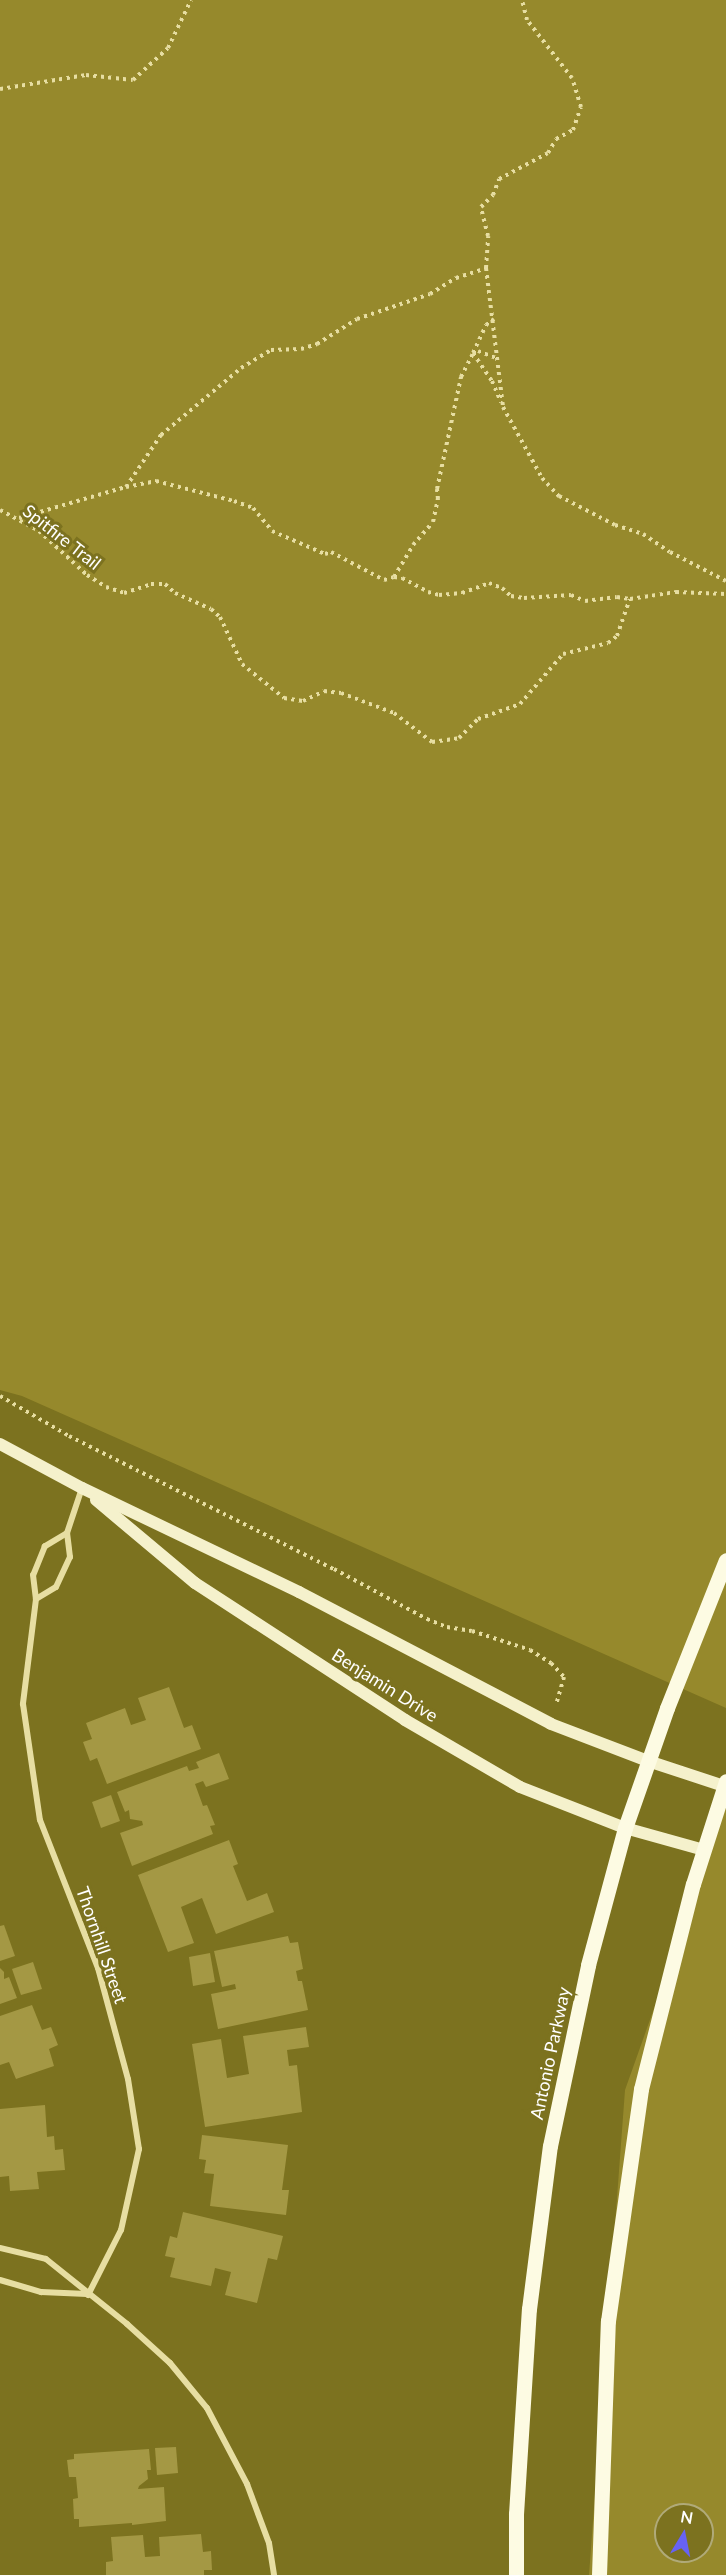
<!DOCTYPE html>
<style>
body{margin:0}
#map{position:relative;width:726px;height:2575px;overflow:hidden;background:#7c721f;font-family:Lato,sans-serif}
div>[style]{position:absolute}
.green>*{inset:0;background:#96892c}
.building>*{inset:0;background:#a49844}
.path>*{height:4px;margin-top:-2px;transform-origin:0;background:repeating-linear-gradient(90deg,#e7dea2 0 3px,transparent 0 7.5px)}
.street>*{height:6px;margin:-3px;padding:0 3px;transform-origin:3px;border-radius:3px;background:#e7dea2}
.secondary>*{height:12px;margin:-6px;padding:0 6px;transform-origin:6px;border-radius:6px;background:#f5f1cc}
.primary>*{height:15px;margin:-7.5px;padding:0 7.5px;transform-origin:7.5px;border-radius:7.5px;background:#fdfbe3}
span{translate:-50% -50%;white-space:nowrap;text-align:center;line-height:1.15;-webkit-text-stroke:6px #7c721f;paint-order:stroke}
.street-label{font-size:18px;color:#fff}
.north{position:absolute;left:654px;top:2503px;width:60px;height:60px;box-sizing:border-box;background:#7c721f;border:2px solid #b0aa79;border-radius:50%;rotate:10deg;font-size:16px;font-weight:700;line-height:24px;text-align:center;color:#fff}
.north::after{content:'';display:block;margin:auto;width:21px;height:27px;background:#6762f4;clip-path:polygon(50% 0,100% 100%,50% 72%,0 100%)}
</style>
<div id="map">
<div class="green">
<i style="clip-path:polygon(0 0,726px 0,726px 1708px,22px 1396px,0 1390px)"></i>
<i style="clip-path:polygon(evenodd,726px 1806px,726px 2575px,589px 2575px,625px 2090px,726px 1806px,666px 2515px,702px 2515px,702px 2551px,666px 2551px,666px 2515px)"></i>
</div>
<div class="building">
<i style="clip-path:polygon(169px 1687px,184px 1728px,192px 1725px,201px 1749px,107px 1784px,97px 1758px,90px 1761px,83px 1742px,92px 1739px,86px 1723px,125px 1708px,131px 1725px,146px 1720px,138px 1698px)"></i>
<i style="clip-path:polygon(219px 1753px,229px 1779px,206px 1787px,203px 1781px,195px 1784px,203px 1806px,207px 1805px,215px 1825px,210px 1826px,213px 1834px,132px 1866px,120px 1833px,143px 1825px,142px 1821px,130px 1819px,129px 1810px,125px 1812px,117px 1792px,187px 1766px,189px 1771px,199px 1768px,196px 1762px)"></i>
<i style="clip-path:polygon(111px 1795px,120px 1821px,101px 1828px,92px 1802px)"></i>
<i style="clip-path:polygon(229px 1840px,238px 1864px,233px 1866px,247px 1901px,267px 1893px,274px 1912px,216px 1934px,202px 1898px,181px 1907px,194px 1943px,168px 1952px,138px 1875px)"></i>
<i style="clip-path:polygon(4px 1925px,15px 1956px,0 1961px,0 1926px)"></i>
<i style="clip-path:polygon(288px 1936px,290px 1943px,298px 1942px,303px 1969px,296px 1971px,298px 1981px,302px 1981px,308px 2010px,218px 2029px,211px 1994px,236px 1989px,235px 1984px,222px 1987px,214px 1951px)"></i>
<i style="clip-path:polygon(210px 1953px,215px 1982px,193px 1986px,189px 1957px)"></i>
<i style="clip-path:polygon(33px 1962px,42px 1989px,21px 1995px,12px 1969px)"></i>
<i style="clip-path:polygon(0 1968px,4px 1972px,4px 1979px,9px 1977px,17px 1998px,0 2004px)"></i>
<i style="clip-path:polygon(32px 2005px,42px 2030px,51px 2027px,58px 2045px,49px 2049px,54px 2066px,16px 2079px,9px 2062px,0 2065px,0 2016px)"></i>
<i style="clip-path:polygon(306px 2027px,309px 2047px,287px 2050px,289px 2066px,297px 2065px,302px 2112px,205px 2127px,192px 2044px,221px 2039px,227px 2078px,249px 2074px,243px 2036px)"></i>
<i style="clip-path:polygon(45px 2105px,47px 2137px,54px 2136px,55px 2150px,63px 2149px,65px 2170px,37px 2172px,39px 2189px,10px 2191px,9px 2176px,0 2177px,0 2109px)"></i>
<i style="clip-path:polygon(202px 2135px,288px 2145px,282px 2190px,289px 2190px,286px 2215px,210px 2206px,214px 2174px,204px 2173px,206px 2160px,199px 2159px)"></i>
<i style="clip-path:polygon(183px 2212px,283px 2236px,277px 2260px,268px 2258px,257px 2303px,225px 2295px,231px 2272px,215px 2268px,211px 2286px,170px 2277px,175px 2258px,165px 2256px,170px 2236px,177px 2238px)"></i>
<i style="clip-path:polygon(176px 2447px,178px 2473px,157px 2475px,155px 2448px)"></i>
<i style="clip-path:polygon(149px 2449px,151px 2470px,147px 2470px,148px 2479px,139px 2486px,138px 2489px,164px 2487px,166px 2521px,132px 2525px,132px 2523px,79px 2527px,79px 2519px,74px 2519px,73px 2499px,78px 2498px,76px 2477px,69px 2477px,67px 2460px,74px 2459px,74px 2454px)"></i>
<i style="clip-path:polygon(201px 2534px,203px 2552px,211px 2551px,212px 2570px,204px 2570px,204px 2575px,106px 2575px,106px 2562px,113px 2561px,111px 2537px,143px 2535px,145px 2557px,160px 2556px,159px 2537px)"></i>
</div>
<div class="path">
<i style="left:0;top:89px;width:87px;rotate:-9.2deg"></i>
<i style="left:86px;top:75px;width:47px;rotate:6.1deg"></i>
<i style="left:133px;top:80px;width:47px;rotate:-42.4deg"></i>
<i style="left:168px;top:48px;width:53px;rotate:-64.4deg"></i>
<i style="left:486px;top:268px;width:32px;rotate:-86deg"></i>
<i style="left:488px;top:236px;width:30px;rotate:-104deg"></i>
<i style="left:481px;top:207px;width:17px;rotate:-45deg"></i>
<i style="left:493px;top:195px;width:17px;rotate:-69deg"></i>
<i style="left:499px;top:179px;width:55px;rotate:-28deg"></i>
<i style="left:548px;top:153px;width:16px;rotate:-60deg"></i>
<i style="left:556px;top:139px;width:19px;rotate:-28deg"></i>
<i style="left:573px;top:130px;width:24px;rotate:-71deg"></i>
<i style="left:581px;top:107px;width:30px;rotate:-107deg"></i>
<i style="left:572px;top:78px;width:73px;rotate:-127.8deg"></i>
<i style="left:527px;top:20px;width:21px;rotate:-104deg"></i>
<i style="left:473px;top:353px;width:31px;rotate:-65deg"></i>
<i style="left:486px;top:325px;width:10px;rotate:-37deg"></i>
<i style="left:473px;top:353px;width:5px;rotate:-22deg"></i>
<i style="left:478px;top:351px;width:19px;rotate:21deg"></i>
<i style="left:126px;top:487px;width:31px;rotate:-11deg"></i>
<i style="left:156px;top:481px;width:81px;rotate:14.4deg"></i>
<i style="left:234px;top:501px;width:20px;rotate:20deg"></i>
<i style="left:253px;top:508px;width:30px;rotate:50deg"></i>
<i style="left:272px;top:531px;width:58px;rotate:23.5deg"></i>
<i style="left:325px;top:554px;width:6px;rotate:-18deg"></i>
<i style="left:331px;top:552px;width:60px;rotate:27.8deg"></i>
<i style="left:384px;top:580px;width:10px;rotate:-17deg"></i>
<i style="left:394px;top:577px;width:37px;rotate:-59deg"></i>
<i style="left:413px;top:545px;width:30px;rotate:-49deg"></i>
<i style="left:433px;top:522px;width:24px;rotate:-78deg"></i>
<i style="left:438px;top:499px;width:10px;rotate:-96deg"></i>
<i style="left:437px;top:489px;width:115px;rotate:-77.9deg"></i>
<i style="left:461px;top:377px;width:27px;rotate:-63deg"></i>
<i style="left:473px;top:353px;width:34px;rotate:56deg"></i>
<i style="left:492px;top:381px;width:23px;rotate:67deg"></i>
<i style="left:0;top:510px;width:44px;rotate:28.3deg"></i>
<i style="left:39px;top:531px;width:65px;rotate:42.5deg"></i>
<i style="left:87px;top:575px;width:22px;rotate:32deg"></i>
<i style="left:106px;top:587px;width:19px;rotate:18deg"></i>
<i style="left:124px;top:593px;width:28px;rotate:-18deg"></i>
<i style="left:151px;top:584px;width:14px"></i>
<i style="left:165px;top:584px;width:13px;rotate:42deg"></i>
<i style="left:175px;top:593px;width:39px;rotate:24deg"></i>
<i style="left:211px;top:609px;width:12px;rotate:42deg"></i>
<i style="left:220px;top:617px;width:52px;rotate:64.9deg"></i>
<i style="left:242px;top:664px;width:54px;rotate:39deg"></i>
<i style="left:284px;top:698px;width:19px;rotate:9deg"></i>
<i style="left:303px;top:701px;width:23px;rotate:-25deg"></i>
<i style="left:324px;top:691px;width:17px;rotate:7deg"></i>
<i style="left:341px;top:693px;width:57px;rotate:20.7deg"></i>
<i style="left:394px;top:713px;width:48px;rotate:37.3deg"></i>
<i style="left:432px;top:742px;width:27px;rotate:-8deg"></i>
<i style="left:459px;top:738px;width:27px;rotate:-45deg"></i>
<i style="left:478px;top:719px;width:45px;rotate:-19.7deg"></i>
<i style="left:520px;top:704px;width:66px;rotate:-49.3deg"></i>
<i style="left:563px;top:654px;width:46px;rotate:-13.7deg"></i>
<i style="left:608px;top:643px;width:11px;rotate:-38deg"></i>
<i style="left:617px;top:636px;width:39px;rotate:-71deg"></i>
<i style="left:630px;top:599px;width:47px;rotate:-8.7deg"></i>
<i style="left:676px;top:592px;width:50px;rotate:2.3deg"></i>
<i style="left:19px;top:518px;width:111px;rotate:-16.2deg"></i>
<i style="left:126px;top:487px;width:63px;rotate:-56.1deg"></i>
<i style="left:161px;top:435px;width:104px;rotate:-39.9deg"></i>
<i style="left:241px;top:368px;width:35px;rotate:-31deg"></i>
<i style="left:271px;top:350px;width:30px;rotate:-2deg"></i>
<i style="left:301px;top:349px;width:17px;rotate:-17deg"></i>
<i style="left:317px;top:344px;width:47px;rotate:-32deg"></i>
<i style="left:357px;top:319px;width:77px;rotate:-18.9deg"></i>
<i style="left:430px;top:294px;width:31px;rotate:-32deg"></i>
<i style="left:456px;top:278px;width:32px;rotate:-18deg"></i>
<i style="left:486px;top:268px;width:140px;rotate:83deg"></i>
<i style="left:503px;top:407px;width:81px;rotate:61.2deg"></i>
<i style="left:542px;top:478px;width:25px;rotate:47deg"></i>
<i style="left:559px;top:496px;width:63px;rotate:27.4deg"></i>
<i style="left:615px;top:525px;width:29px;rotate:18deg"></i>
<i style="left:643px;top:534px;width:32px;rotate:34deg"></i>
<i style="left:670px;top:552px;width:63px;rotate:27.4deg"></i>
<i style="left:394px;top:577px;width:8px;rotate:7deg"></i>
<i style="left:402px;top:578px;width:30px;rotate:28deg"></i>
<i style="left:428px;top:592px;width:11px;rotate:15deg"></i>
<i style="left:439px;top:595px;width:23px;rotate:-5deg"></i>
<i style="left:462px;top:593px;width:29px;rotate:-20deg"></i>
<i style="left:489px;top:583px;width:14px;rotate:21deg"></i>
<i style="left:502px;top:588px;width:12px;rotate:42deg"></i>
<i style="left:511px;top:596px;width:13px;rotate:9deg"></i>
<i style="left:524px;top:598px;width:47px;rotate:-3.7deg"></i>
<i style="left:571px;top:595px;width:15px;rotate:23deg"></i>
<i style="left:585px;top:601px;width:32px;rotate:-7deg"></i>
<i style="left:617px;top:597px;width:13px;rotate:9deg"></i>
<i style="left:0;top:1396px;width:80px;rotate:30.1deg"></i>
<i style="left:69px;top:1436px;width:297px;rotate:26.7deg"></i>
<i style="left:334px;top:1569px;width:106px;rotate:28.3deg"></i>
<i style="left:427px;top:1619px;width:22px;rotate:22deg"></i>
<i style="left:447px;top:1627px;width:25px;rotate:9deg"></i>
<i style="left:472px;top:1631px;width:61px;rotate:18.1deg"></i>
<i style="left:530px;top:1650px;width:25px;rotate:32deg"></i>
<i style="left:551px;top:1663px;width:19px;rotate:47deg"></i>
<i style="left:564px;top:1677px;width:26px;rotate:106deg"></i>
</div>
<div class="street">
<i style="left:67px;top:1533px;width:26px;rotate:149deg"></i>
<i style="left:45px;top:1546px;width:31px;rotate:112deg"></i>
<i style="left:33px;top:1575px;width:24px;rotate:83deg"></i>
<i style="left:36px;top:1599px;width:106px;rotate:97.1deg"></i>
<i style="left:23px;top:1704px;width:117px;rotate:81.7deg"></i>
<i style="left:40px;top:1820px;width:159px;rotate:68.6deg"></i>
<i style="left:98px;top:1968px;width:115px;rotate:74.9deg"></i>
<i style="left:128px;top:2079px;width:71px;rotate:81.1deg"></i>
<i style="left:139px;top:2149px;width:83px;rotate:102.5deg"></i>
<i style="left:121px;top:2230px;width:73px;rotate:116.9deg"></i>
<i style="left:36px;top:1599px;width:23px;rotate:-31deg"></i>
<i style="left:56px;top:1587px;width:33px;rotate:-65deg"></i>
<i style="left:70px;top:1557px;width:24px;rotate:-97deg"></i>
<i style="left:67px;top:1533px;width:47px;rotate:-71.6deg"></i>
<i style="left:0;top:2248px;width:47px;rotate:13.4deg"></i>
<i style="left:46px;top:2259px;width:104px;rotate:38.7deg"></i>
<i style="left:127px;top:2324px;width:58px;rotate:42.2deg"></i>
<i style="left:170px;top:2363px;width:58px;rotate:50.6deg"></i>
<i style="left:207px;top:2408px;width:86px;rotate:62.2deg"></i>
<i style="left:247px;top:2484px;width:63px;rotate:69.6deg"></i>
<i style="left:269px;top:2543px;width:32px;rotate:81deg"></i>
<i style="left:0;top:2280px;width:43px;rotate:16.3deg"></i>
<i style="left:41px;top:2292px;width:46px;rotate:2.5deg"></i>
</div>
<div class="secondary">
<i style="left:0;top:1444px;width:93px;rotate:28.2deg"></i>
<i style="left:82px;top:1488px;width:241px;rotate:25.6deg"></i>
<i style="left:299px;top:1592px;width:284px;rotate:27.6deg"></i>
<i style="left:551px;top:1724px;width:104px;rotate:20.9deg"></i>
<i style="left:648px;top:1761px;width:80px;rotate:18.2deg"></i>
<i style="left:96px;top:1500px;width:129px;rotate:40deg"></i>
<i style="left:195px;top:1583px;width:251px;rotate:33.1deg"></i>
<i style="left:405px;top:1720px;width:133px;rotate:30.2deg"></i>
<i style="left:520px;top:1787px;width:113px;rotate:21.3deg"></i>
<i style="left:625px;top:1828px;width:82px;rotate:15.6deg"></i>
</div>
<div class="primary">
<i style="left:516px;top:2575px;width:61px;rotate:-90deg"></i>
<i style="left:516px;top:2514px;width:205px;rotate:-86.4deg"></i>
<i style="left:529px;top:2309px;width:164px;rotate:-82.7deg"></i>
<i style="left:550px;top:2146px;width:185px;rotate:-78.1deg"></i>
<i style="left:588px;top:1965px;width:142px;rotate:-74.9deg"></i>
<i style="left:625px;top:1828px;width:127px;rotate:-70.7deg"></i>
<i style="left:667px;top:1708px;width:159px;rotate:-68.3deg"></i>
<i style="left:599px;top:2575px;width:254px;rotate:-88deg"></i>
<i style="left:608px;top:2321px;width:234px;rotate:-81.9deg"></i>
<i style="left:641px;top:2089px;width:211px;rotate:-75.8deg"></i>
<i style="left:693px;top:1884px;width:108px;rotate:-72.2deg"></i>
</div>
<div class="street-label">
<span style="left:62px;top:537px;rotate:38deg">Spitfire Trail</span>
<span style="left:385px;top:1685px;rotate:32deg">Benjamin Drive</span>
<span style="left:102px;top:1945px;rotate:71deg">Thornhill Street</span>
<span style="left:550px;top:2053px;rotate:-78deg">Antonio Parkway</span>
</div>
<div class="north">N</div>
</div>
